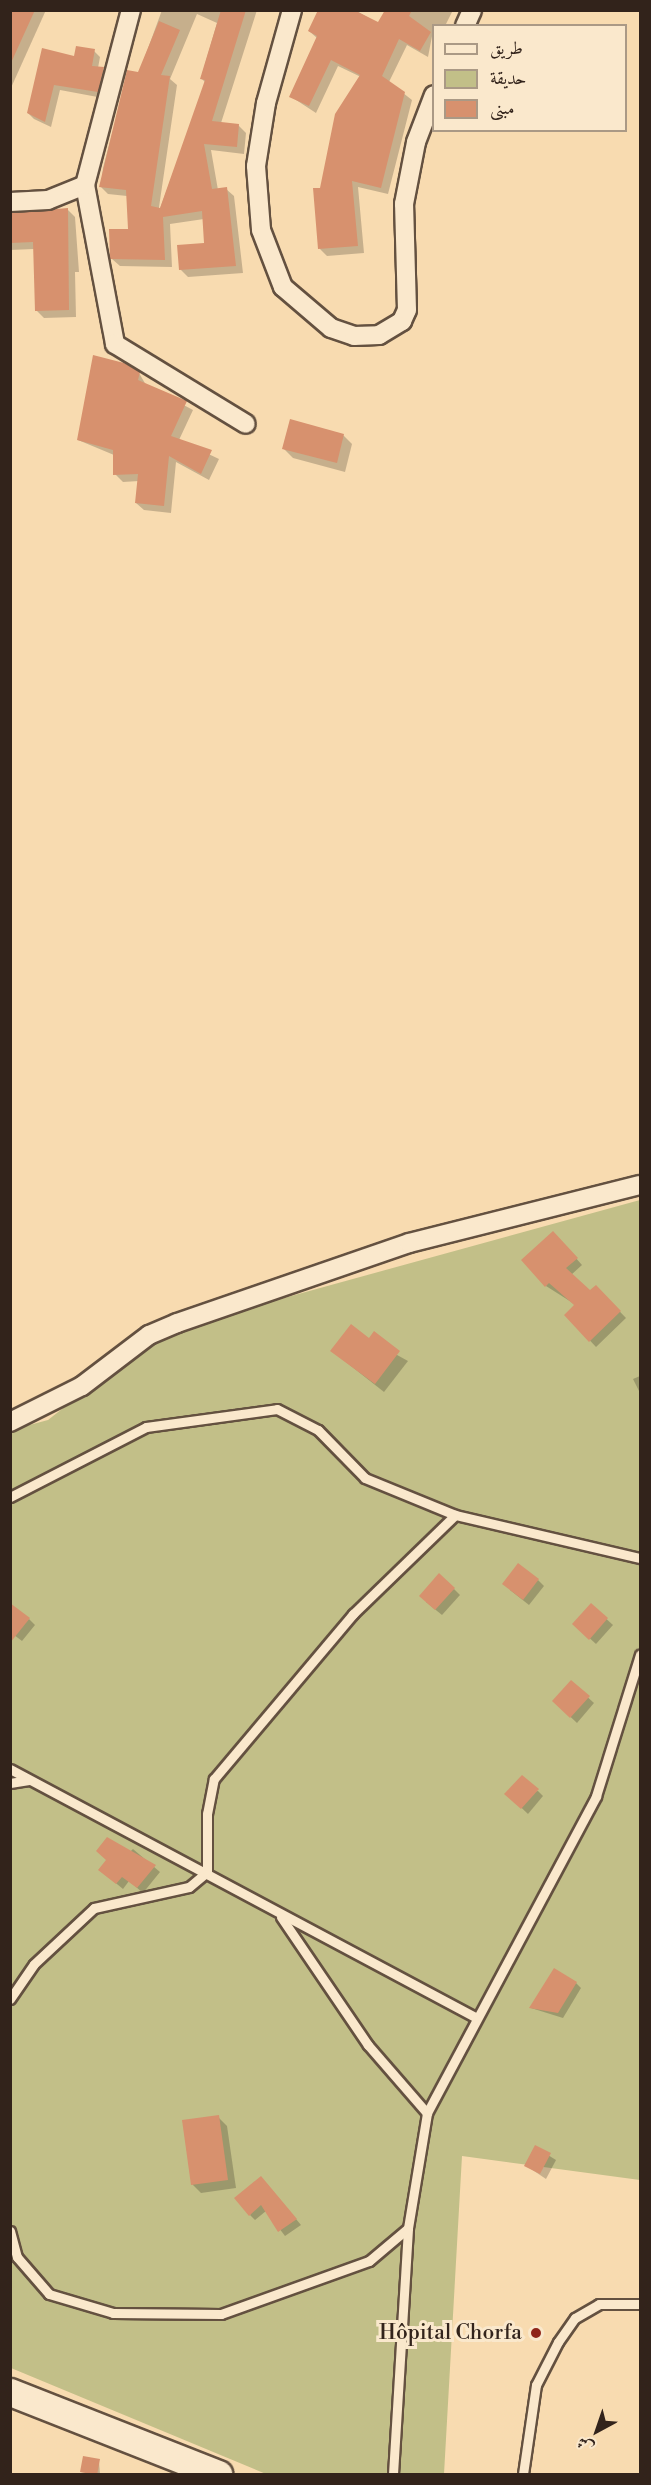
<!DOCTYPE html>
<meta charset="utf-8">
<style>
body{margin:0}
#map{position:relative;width:651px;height:2485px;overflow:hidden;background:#f8dbb0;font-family:"Libre Bodoni",Amiri,serif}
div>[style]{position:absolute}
.green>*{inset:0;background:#c2bf88}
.shadow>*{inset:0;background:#0003}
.building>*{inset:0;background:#d7916e}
.roads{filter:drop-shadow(2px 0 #645140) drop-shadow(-2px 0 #645140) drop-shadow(0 2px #645140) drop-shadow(0 -2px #645140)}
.service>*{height:9px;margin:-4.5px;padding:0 4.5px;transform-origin:4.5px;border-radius:4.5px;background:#fae8cc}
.minor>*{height:18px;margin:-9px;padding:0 9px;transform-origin:9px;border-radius:9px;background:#fae8cc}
.secondary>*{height:27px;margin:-13.5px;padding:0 13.5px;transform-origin:13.5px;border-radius:13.5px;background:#fae8cc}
.dots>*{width:16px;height:16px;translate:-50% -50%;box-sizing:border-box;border:3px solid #fae8cc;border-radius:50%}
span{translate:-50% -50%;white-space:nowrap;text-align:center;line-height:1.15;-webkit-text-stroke:6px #fae8cc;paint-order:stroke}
.poi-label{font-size:21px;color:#32231b}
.right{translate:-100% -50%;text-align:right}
.frame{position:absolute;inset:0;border:12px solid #32231b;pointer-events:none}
.legend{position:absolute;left:432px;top:24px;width:195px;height:108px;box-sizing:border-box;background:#fae8cc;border:2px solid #aa9985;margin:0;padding:8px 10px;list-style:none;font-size:18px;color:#32231b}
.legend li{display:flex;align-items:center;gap:12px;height:30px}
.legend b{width:30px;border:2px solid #aa9985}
.north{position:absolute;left:567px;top:2401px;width:60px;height:60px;-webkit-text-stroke:4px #fae8cc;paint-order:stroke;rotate:220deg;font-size:16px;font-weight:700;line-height:24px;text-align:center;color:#32231b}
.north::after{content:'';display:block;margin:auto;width:21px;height:27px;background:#32231b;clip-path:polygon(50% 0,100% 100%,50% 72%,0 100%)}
</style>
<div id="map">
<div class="green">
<i style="clip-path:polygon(640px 1200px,640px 2180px,462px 2156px,444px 2474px,266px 2474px,11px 2368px,11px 1430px,48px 1420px,160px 1332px)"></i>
</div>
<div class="shadow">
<i style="clip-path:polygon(10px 10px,46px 10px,10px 90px)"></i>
<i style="clip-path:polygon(evenodd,162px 10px,257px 10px,221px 123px,238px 125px,246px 133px,244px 154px,211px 150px,218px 190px,226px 189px,234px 196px,243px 273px,188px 277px,180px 269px,206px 244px,204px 219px,170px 224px,172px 267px,120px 266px,112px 259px,129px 230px,127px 196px,108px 194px,101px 187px,103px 168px,128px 72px,139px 73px,162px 10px,197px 14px,217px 23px,201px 78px,206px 83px,158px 214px,177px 85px,170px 79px,197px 14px)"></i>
<i style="clip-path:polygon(320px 10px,355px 10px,379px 24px,386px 10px,453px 10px,445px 26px,434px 26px,428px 57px,407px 45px,389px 82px,412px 100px,388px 194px,358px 187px,364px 253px,327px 256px,320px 249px,321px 189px,361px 77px,338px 66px,316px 113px,290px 96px,317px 38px,309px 31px)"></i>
<i style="clip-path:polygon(94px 51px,100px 57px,98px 68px,109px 75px,103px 98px,60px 90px,51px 127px,34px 119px,28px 113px,76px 58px)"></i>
<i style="clip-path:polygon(67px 209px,75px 217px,79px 272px,75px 272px,76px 317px,44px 318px,36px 310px,34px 249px,10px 250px,10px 213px)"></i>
<i style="clip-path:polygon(139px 373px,146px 385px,193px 410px,179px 440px,219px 459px,209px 480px,176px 462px,171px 513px,144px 510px,136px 503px,139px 481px,123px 482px,115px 474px,114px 455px,78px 440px)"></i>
<i style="clip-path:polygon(343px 435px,352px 444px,345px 472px,293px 458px,284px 449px)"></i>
<i style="clip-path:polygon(559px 1239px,582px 1265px,571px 1275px,590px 1292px,596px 1287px,626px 1318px,596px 1347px,566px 1315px,576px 1305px,546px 1286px)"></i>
<i style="clip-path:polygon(370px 1340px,408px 1361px,384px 1392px,332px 1351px)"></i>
<i style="clip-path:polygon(640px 1376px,640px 1393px,633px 1379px)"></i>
<i style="clip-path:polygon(538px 1580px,544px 1586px,529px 1605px,510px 1590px)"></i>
<i style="clip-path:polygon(454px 1589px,460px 1595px,442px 1615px,426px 1602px)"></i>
<i style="clip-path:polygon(591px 1605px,613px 1625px,596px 1644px,574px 1624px)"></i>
<i style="clip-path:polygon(29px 1619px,35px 1625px,22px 1641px,10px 1632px)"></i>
<i style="clip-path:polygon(571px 1682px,594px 1703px,577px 1723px,560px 1707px)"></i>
<i style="clip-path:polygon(538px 1791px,543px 1796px,528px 1814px,507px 1794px)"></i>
<i style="clip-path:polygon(133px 1849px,160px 1872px,143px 1893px,129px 1881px,123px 1889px,106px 1875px)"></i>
<i style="clip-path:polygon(576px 1983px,581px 1988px,563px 2018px,531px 2008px)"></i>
<i style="clip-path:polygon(218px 2117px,227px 2126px,236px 2188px,201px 2193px,192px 2184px)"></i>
<i style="clip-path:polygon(535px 2147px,556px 2160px,546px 2179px,525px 2165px)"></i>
<i style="clip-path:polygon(266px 2183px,301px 2225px,285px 2236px,266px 2211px,255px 2220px,250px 2215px)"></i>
<i style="clip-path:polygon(99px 2461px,100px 2474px,81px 2472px)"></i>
</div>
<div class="building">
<i style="clip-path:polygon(10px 10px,35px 10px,10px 65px)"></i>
<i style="clip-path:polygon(221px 10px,246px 10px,212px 121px,239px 124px,237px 147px,204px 144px,212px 189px,227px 187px,236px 266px,179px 270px,177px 245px,204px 243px,202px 211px,163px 217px,165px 260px,110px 259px,109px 229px,128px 229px,126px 190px,99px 187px,127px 70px,138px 72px,159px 21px,180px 30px,161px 75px,170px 76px,151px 206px,160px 208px,205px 80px,200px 79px)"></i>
<i style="clip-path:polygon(318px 10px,354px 10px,378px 22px,385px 10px,412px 10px,409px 16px,431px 32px,420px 51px,399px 39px,382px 76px,405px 92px,381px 188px,352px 181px,358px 246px,318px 249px,313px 188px,320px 188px,335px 114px,360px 75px,331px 60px,309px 106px,289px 97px,317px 36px,308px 31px)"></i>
<i style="clip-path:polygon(76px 46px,95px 49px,92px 66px,104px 67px,98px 92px,54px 85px,45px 122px,27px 113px,42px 48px,74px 56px)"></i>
<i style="clip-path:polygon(68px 208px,69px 310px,35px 311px,33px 242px,10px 243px,10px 213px)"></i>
<i style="clip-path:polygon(93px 355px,124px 363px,140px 372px,138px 380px,187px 401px,171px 436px,212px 450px,201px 474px,169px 456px,164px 506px,135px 503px,138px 474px,113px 475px,113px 450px,77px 440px)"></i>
<i style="clip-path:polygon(290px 419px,344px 434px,337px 463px,282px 449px)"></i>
<i style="clip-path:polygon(553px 1231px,578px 1258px,566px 1268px,590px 1290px,596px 1285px,621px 1311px,589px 1342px,564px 1315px,574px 1305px,549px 1283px,545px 1287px,521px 1260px)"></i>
<i style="clip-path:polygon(351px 1324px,369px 1338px,374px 1331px,400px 1351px,375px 1384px,330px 1351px)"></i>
<i style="clip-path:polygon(518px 1563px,539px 1579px,523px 1600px,502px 1584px)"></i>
<i style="clip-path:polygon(439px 1573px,455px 1588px,435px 1610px,419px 1596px)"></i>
<i style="clip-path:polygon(10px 1603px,30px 1618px,10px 1643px)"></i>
<i style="clip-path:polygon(591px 1603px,608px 1618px,589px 1640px,572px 1624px)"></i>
<i style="clip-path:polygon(571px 1680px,590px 1696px,570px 1718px,552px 1701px)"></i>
<i style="clip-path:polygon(522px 1775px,539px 1789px,521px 1809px,504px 1794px)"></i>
<i style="clip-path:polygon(107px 1837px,156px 1865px,137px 1888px,122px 1877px,116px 1884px,98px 1870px,106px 1860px,96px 1851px)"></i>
<i style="clip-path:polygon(554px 1968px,577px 1982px,558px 2013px,529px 2008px)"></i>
<i style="clip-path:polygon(219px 2115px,228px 2180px,191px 2185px,182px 2120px)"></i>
<i style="clip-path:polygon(535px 2145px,551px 2153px,540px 2174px,524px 2166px)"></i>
<i style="clip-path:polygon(261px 2176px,297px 2219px,278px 2232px,261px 2205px,249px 2216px,234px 2198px)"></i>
<i style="clip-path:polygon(83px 2456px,100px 2459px,97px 2475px,80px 2472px)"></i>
</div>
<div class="roads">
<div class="service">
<i style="left:10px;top:1497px;width:153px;rotate:-27.2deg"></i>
<i style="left:146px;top:1427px;width:132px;rotate:-7.8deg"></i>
<i style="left:277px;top:1409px;width:46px;rotate:27.1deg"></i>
<i style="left:318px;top:1430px;width:67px;rotate:45.6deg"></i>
<i style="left:365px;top:1478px;width:97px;rotate:22.3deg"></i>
<i style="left:455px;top:1515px;width:190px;rotate:13.1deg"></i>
<i style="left:10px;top:1769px;width:527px;rotate:28.07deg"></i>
<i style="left:10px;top:1783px;width:19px;rotate:-9deg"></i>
<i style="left:281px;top:1917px;width:155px;rotate:55.8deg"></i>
<i style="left:368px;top:2045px;width:90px;rotate:49.1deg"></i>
<i style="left:10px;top:1999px;width:42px;rotate:-55.6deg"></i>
<i style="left:34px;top:1964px;width:82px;rotate:-43deg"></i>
<i style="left:94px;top:1908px;width:97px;rotate:-12.5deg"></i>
<i style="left:189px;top:1887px;width:23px;rotate:-40deg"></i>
<i style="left:207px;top:1872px;width:58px;rotate:-90deg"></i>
<i style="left:207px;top:1814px;width:36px;rotate:-79deg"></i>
<i style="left:214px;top:1779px;width:216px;rotate:-49.9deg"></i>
<i style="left:353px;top:1614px;width:142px;rotate:-44.1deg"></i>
<i style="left:10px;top:2231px;width:27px;rotate:75deg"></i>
<i style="left:17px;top:2257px;width:49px;rotate:49.1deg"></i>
<i style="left:49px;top:2294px;width:67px;rotate:16.5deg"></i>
<i style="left:113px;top:2313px;width:108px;rotate:0.5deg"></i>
<i style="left:221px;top:2314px;width:157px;rotate:-19.7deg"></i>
<i style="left:369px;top:2261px;width:51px;rotate:-40.2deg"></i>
<i style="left:408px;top:2228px;width:117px;rotate:-80.6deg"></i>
<i style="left:427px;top:2113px;width:359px;rotate:-61.9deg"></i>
<i style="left:596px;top:1796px;width:148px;rotate:-72.7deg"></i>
<i style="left:393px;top:2474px;width:246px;rotate:-86.5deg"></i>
<i style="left:523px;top:2474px;width:90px;rotate:-81.7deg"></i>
<i style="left:536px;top:2385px;width:48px;rotate:-62.9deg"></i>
<i style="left:558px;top:2342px;width:29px;rotate:-55deg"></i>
<i style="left:575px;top:2318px;width:28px;rotate:-30deg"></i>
<i style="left:599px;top:2304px;width:41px"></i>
</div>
<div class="minor">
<i style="left:292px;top:10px;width:97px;rotate:105.6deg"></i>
<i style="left:266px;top:103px;width:64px;rotate:99deg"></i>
<i style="left:256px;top:166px;width:64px;rotate:85.5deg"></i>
<i style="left:261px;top:230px;width:61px;rotate:68.9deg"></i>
<i style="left:283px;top:287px;width:63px;rotate:40.5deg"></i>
<i style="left:331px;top:328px;width:24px;rotate:19deg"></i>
<i style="left:354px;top:336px;width:25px;rotate:-2deg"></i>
<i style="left:379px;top:335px;width:27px;rotate:-31deg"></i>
<i style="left:402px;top:321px;width:12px;rotate:-66deg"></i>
<i style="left:407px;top:310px;width:106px;rotate:-91.6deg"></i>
<i style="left:404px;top:204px;width:63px;rotate:-79deg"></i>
<i style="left:416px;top:142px;width:50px;rotate:-69deg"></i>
<i style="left:465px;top:26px;width:17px;rotate:-66deg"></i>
<i style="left:85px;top:185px;width:162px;rotate:79.3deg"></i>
<i style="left:115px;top:344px;width:153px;rotate:31.4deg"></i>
<i style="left:10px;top:202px;width:38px;rotate:-3deg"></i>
<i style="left:48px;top:200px;width:40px;rotate:-22deg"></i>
<i style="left:85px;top:185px;width:181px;rotate:-75.3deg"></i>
<i style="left:10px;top:1422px;width:80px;rotate:-26.6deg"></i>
<i style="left:82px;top:1386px;width:84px;rotate:-37.3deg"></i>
<i style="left:149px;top:1335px;width:30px;rotate:-23deg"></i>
<i style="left:177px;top:1323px;width:245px;rotate:-19deg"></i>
<i style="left:409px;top:1243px;width:238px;rotate:-14.1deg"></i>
</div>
<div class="secondary">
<i style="left:10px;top:2392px;width:224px;rotate:21.5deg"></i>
</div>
</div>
<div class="dots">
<i style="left:536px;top:2333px;background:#8f2418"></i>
</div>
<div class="poi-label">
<span class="right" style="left:522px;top:2333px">Hôpital Chorfa</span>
</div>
<div class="frame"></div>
<ul class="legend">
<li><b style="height:8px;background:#fae8cc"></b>طريق</li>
<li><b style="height:16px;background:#c2bf88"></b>حديقة</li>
<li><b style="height:16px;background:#d7916e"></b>مبنى</li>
</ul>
<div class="north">ش</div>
</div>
